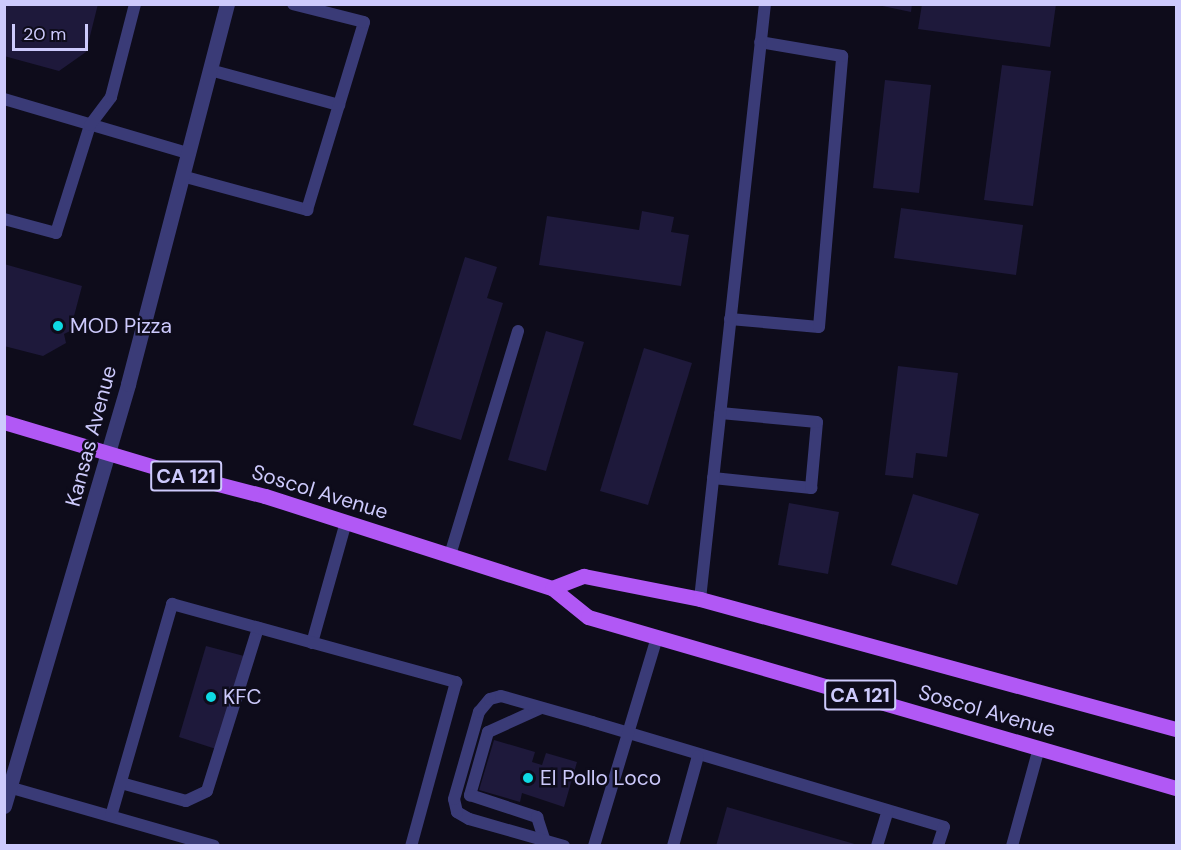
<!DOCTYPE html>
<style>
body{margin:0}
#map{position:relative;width:1181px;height:850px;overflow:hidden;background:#0e0c1b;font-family:"DM Sans",sans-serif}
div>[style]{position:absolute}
.building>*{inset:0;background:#1e193b}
.service>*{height:12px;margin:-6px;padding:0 6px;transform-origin:6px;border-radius:6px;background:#3a3b77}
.minor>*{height:15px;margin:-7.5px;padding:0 7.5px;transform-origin:7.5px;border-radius:7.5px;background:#3a3b77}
.primary>*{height:15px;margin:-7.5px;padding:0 7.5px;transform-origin:7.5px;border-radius:7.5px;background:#b158f5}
.dots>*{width:16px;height:16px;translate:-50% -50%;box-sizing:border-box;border:3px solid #0e0c1b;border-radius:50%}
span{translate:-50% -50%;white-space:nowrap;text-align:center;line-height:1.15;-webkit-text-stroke:5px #0e0c1b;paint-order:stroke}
.shield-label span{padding:2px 4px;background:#0e0c1b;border:2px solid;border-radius:4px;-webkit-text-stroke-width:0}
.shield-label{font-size:20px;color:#cdcafc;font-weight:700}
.poi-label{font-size:21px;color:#cdcafc}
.left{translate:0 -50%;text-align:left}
.street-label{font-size:21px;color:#cdcafc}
.frame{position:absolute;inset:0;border:6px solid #cdcafc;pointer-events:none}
.scale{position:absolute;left:12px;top:24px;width:76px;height:27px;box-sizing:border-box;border:3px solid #cdcafc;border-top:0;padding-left:8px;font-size:18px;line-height:21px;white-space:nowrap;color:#cdcafc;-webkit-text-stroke:4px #0e0c1b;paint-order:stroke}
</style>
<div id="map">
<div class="building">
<i style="clip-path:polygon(4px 4px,98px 4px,86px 52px,59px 71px,4px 56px)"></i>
<i style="clip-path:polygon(873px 4px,912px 4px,911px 12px)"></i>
<i style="clip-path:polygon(922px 4px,1056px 4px,1050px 47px,918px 29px)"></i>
<i style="clip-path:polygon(1002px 65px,1051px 71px,1033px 206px,984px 200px)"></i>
<i style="clip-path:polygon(885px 80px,931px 85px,919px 193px,873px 188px)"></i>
<i style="clip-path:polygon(901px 208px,1023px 225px,1016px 275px,894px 258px)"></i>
<i style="clip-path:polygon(642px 211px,674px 217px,671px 232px,689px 235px,681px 286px,539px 265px,547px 216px,639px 230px)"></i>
<i style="clip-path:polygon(465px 257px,497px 267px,487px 298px,503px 303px,461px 440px,413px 425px)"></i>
<i style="clip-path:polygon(4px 264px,82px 286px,70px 331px,64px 334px,66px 343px,43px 356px,4px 346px)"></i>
<i style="clip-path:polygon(546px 331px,584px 342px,546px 471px,508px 460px)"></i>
<i style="clip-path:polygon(644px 348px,692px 363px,648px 505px,600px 491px)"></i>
<i style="clip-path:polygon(898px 366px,958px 373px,947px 457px,916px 453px,913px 478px,885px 475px)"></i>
<i style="clip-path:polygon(913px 494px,979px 514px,957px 585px,891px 565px)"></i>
<i style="clip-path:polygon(789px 503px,839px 512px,828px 574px,778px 565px)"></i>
<i style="clip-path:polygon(206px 646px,244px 656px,216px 749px,179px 737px)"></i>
<i style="clip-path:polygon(494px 740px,535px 752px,532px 762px,542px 765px,546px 753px,577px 762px,564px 807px,522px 793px,520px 802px,479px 790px)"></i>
<i style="clip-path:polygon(727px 807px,858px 845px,858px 846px,716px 846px)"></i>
</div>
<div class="service">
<i style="left:210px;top:70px;width:134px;rotate:15.2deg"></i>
<i style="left:4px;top:99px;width:192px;rotate:16.4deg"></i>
<i style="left:182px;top:176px;width:130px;rotate:15.2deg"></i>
<i style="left:307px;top:210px;width:196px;rotate:-73.1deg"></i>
<i style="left:364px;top:22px;width:73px;rotate:-165.8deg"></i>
<i style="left:4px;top:219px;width:54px;rotate:15.1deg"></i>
<i style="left:56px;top:233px;width:113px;rotate:-72.5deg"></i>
<i style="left:90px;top:125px;width:35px;rotate:-53deg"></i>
<i style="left:111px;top:97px;width:96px;rotate:-75.5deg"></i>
<i style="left:730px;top:319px;width:89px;rotate:5.1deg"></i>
<i style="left:819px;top:327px;width:272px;rotate:-85.1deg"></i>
<i style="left:842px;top:56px;width:83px;rotate:-170.3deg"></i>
<i style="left:713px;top:478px;width:99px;rotate:5.8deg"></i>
<i style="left:811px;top:488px;width:66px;rotate:-84.8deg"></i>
<i style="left:817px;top:422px;width:97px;rotate:-174.7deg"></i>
<i style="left:450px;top:555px;width:234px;rotate:-73.1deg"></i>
<i style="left:700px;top:599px;width:599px;rotate:-83.77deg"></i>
<i style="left:312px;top:643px;width:126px;rotate:-74.3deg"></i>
<i style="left:541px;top:708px;width:58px;rotate:155.6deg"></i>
<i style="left:488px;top:732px;width:66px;rotate:105.9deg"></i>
<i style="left:470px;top:795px;width:71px;rotate:18.2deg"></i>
<i style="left:537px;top:817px;width:23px;rotate:72deg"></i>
<i style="left:121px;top:783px;width:67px;rotate:15.5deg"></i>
<i style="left:186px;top:801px;width:23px;rotate:-25deg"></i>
<i style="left:207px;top:791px;width:171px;rotate:-72.6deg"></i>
<i style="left:12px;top:788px;width:210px;rotate:16deg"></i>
<i style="left:111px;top:816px;width:221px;rotate:-73.9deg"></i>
<i style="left:172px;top:604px;width:295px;rotate:15.4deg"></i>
<i style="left:456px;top:682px;width:170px;rotate:105.3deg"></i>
<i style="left:564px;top:846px;width:99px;rotate:-164.1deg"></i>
<i style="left:469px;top:819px;width:14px;rotate:-150deg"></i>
<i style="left:457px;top:812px;width:13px;rotate:-103deg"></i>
<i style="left:454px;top:799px;width:91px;rotate:-74deg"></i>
<i style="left:479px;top:712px;width:17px;rotate:-50deg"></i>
<i style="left:490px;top:699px;width:11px;rotate:-15deg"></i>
<i style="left:501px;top:696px;width:95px;rotate:15.9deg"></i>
<i style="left:592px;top:722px;width:367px;rotate:16.6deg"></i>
<i style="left:944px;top:827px;width:20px;rotate:108deg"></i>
<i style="left:594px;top:846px;width:218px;rotate:-73.2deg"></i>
<i style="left:673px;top:846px;width:93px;rotate:-74.5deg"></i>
<i style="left:877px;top:846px;width:37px;rotate:-73deg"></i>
<i style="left:1012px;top:846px;width:102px;rotate:-74.6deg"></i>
</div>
<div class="minor">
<i style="left:4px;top:806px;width:440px;rotate:-73.6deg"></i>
<i style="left:128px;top:384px;width:393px;rotate:-75.4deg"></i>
</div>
<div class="primary">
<i style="left:4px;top:422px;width:171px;rotate:16.6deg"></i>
<i style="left:168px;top:471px;width:100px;rotate:14.5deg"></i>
<i style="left:265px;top:496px;width:301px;rotate:17.8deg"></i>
<i style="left:552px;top:588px;width:46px;rotate:38.9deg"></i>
<i style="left:588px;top:617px;width:612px;rotate:16.22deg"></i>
<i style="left:552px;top:588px;width:34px;rotate:-21deg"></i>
<i style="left:584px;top:576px;width:118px;rotate:11.2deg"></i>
<i style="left:700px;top:599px;width:493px;rotate:15.3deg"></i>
</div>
<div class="dots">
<i style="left:58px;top:326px;background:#0edae3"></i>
<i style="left:211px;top:697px;background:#0edae3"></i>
<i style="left:528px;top:778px;background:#0edae3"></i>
</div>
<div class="shield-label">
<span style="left:186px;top:476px">CA 121</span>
<span style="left:860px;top:695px">CA 121</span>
</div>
<div class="poi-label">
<span class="left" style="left:70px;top:326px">MOD Pizza</span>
<span class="left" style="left:223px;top:697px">KFC</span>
<span class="left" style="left:540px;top:778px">El Pollo Loco</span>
</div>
<div class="street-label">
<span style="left:91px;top:436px;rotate:-75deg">Kansas Avenue</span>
<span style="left:320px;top:492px;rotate:17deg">Soscol Avenue</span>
<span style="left:987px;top:711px;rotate:16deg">Soscol Avenue</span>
</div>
<div class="frame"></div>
<div class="scale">20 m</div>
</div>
